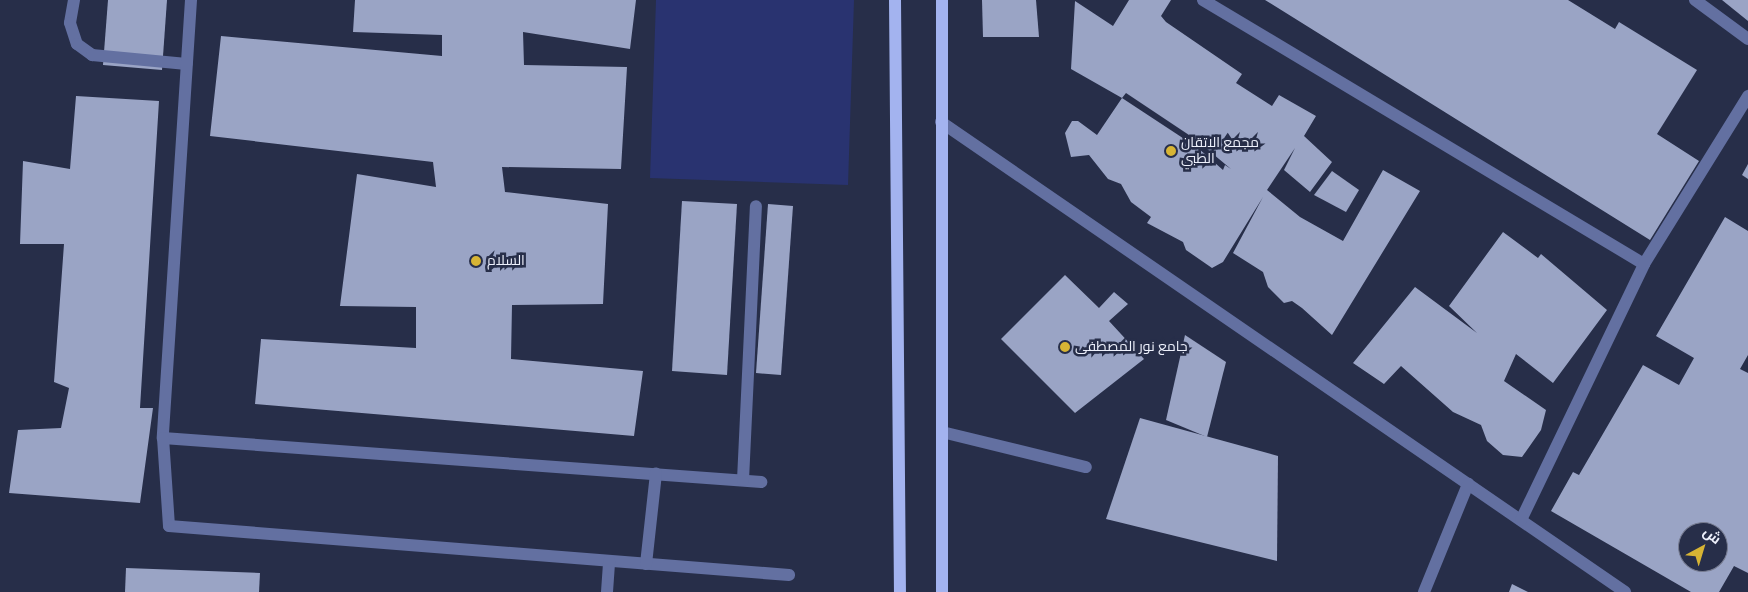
<!DOCTYPE html>
<meta charset="utf-8">
<style>
body{margin:0}
#map{position:relative;width:1748px;height:592px;overflow:hidden;background:#272e49;font-family:"Fira Sans Condensed",Cairo,sans-serif}
div>[style]{position:absolute}
.green>*{inset:0;background:#293370}
.building>*{inset:0;background:#9aa4c5}
.lane>*{height:12px;margin:-6px;padding:0 6px;transform-origin:6px;border-radius:6px;background:#6370a1}
.street>*{height:12px;margin:-6px;padding:0 6px;transform-origin:6px;border-radius:6px;background:#6370a1}
.primary>*{height:12px;margin:-6px;padding:0 6px;transform-origin:6px;border-radius:6px;background:#a3b3ef}
.dots>*{width:14px;height:14px;translate:-50% -50%;box-sizing:border-box;border:2px solid #272e49;border-radius:50%}
span{translate:-50% -50%;white-space:nowrap;text-align:center;line-height:1.15;-webkit-text-stroke:5px #272e49;paint-order:stroke}
.poi-label{font-size:14px;color:#eef1fc}
.left{translate:0 -50%;text-align:left}
.north{position:absolute;left:1678px;top:522px;width:50px;height:50px;box-sizing:border-box;background:#272e49;border:1px solid #777c91;border-radius:50%;rotate:39deg;font-size:14px;font-weight:700;line-height:20px;text-align:center;color:#eef1fc}
.north::after{content:'';display:block;margin:auto;width:18px;height:22px;background:#d7b434;clip-path:polygon(50% 0,100% 100%,50% 72%,0 100%)}
</style>
<div id="map">
<div class="green">
<i style="clip-path:polygon(656px 0,854px 0,848px 185px,650px 178px)"></i>
</div>
<div class="building">
<i style="clip-path:polygon(108px 0,167px 0,162px 70px,103px 65px)"></i>
<i style="clip-path:polygon(355px 0,636px 0,630px 49px,523px 32px,524px 65px,627px 67px,621px 169px,502px 167px,505px 192px,608px 204px,603px 304px,512px 305px,511px 359px,643px 371px,634px 436px,255px 404px,261px 339px,416px 348px,416px 307px,340px 306px,357px 174px,436px 187px,433px 162px,210px 136px,221px 36px,442px 56px,442px 35px,353px 32px)"></i>
<i style="clip-path:polygon(982px 0,1036px 0,1039px 37px,983px 37px)"></i>
<i style="clip-path:polygon(evenodd,1129px 0,1171px 0,1161px 16px,1166px 22px,1242px 74px,1236px 83px,1272px 106px,1279px 95px,1316px 116px,1304px 136px,1332px 162px,1310px 192px,1284px 170px,1295px 148px,1267px 190px,1300px 217px,1343px 241px,1383px 170px,1420px 191px,1332px 335px,1302px 308px,1292px 301px,1284px 303px,1268px 287px,1263px 272px,1233px 253px,1263px 197px,1223px 262px,1212px 268px,1186px 250px,1183px 242px,1147px 223px,1151px 217px,1131px 202px,1121px 184px,1108px 179px,1089px 155px,1071px 157px,1065px 133px,1072px 121px,1078px 121px,1097px 135px,1122px 98px,1071px 69px,1075px 1px,1113px 26px,1129px 0,1126px 93px,1195px 139px,1231px 169px,1225px 165px,1223px 170px,1198px 148px,1122px 98px,1126px 93px)"></i>
<i style="clip-path:polygon(1265px 0,1568px 0,1615px 29px,1619px 22px,1697px 70px,1657px 134px,1699px 161px,1650px 240px)"></i>
<i style="clip-path:polygon(1722px 0,1748px 0,1748px 21px)"></i>
<i style="clip-path:polygon(76px 96px,159px 101px,140px 408px,153px 408px,140px 503px,9px 493px,18px 430px,61px 428px,69px 388px,54px 382px,64px 244px,20px 244px,23px 161px,70px 169px)"></i>
<i style="clip-path:polygon(1748px 164px,1748px 179px,1742px 175px)"></i>
<i style="clip-path:polygon(1332px 171px,1359px 190px,1346px 212px,1314px 195px)"></i>
<i style="clip-path:polygon(682px 201px,737px 204px,727px 375px,672px 371px)"></i>
<i style="clip-path:polygon(768px 204px,793px 206px,781px 375px,756px 373px)"></i>
<i style="clip-path:polygon(evenodd,1725px 217px,1748px 231px,1748px 355px,1740px 369px,1748px 373px,1748px 573px,1734px 566px,1719px 592px,1691px 592px,1551px 511px,1573px 472px,1579px 475px,1643px 365px,1679px 385px,1694px 358px,1656px 336px,1725px 217px,1688px 532px,1718px 532px,1718px 562px,1688px 562px,1688px 532px)"></i>
<i style="clip-path:polygon(1503px 232px,1538px 258px,1541px 254px,1607px 310px,1553px 383px,1516px 354px,1504px 381px,1546px 410px,1541px 430px,1522px 457px,1503px 455px,1487px 441px,1481px 425px,1453px 412px,1401px 366px,1384px 384px,1353px 363px,1415px 287px,1477px 333px,1449px 306px)"></i>
<i style="clip-path:polygon(1065px 275px,1099px 308px,1114px 292px,1128px 304px,1109px 321px,1144px 359px,1075px 413px,1001px 339px)"></i>
<i style="clip-path:polygon(1185px 335px,1226px 362px,1207px 437px,1166px 420px)"></i>
<i style="clip-path:polygon(1140px 418px,1278px 456px,1277px 561px,1106px 519px)"></i>
<i style="clip-path:polygon(126px 568px,260px 573px,259px 592px,125px 592px)"></i>
<i style="clip-path:polygon(1512px 584px,1528px 592px,1509px 592px)"></i>
</div>
<div class="lane">
<i style="left:74px;top:0;width:23px;rotate:100deg"></i>
<i style="left:70px;top:23px;width:22px;rotate:72deg"></i>
<i style="left:77px;top:44px;width:19px;rotate:36deg"></i>
<i style="left:92px;top:55px;width:95px;rotate:5.4deg"></i>
<i style="left:191px;top:0;width:439px;rotate:93.7deg"></i>
<i style="left:163px;top:438px;width:600px;rotate:4.21deg"></i>
<i style="left:942px;top:432px;width:148px;rotate:13.7deg"></i>
<i style="left:163px;top:438px;width:88px;rotate:86.1deg"></i>
<i style="left:169px;top:526px;width:622px;rotate:4.52deg"></i>
<i style="left:743px;top:480px;width:274px;rotate:-87.3deg"></i>
<i style="left:646px;top:564px;width:91px;rotate:-83.7deg"></i>
<i style="left:607px;top:592px;width:31px;rotate:-86deg"></i>
</div>
<div class="street">
<i style="left:1203px;top:0;width:514px;rotate:30.91deg"></i>
<i style="left:1695px;top:0;width:66px;rotate:36.3deg"></i>
<i style="left:941px;top:122px;width:830px;rotate:34.49deg"></i>
<i style="left:1521px;top:520px;width:284px;rotate:-64.3deg"></i>
<i style="left:1644px;top:264px;width:198px;rotate:-58.2deg"></i>
<i style="left:1424px;top:592px;width:117px;rotate:-67.8deg"></i>
</div>
<div class="primary">
<i style="left:895px;top:0;width:592px;rotate:89.52deg"></i>
<i style="left:942px;top:0;width:592px;rotate:90deg"></i>
</div>
<div class="dots">
<i style="left:1171px;top:151px;background:#d7b434"></i>
<i style="left:476px;top:261px;background:#d7b434"></i>
<i style="left:1065px;top:347px;background:#d7b434"></i>
</div>
<div class="poi-label">
<span class="left" style="left:1181px;top:151px">مجمع الاتقان<br>الطبي</span>
<span class="left" style="left:487px;top:261px">السلام</span>
<span class="left" style="left:1075px;top:347px">جامع نور المصطفى</span>
</div>
<div class="north">ش</div>
</div>
